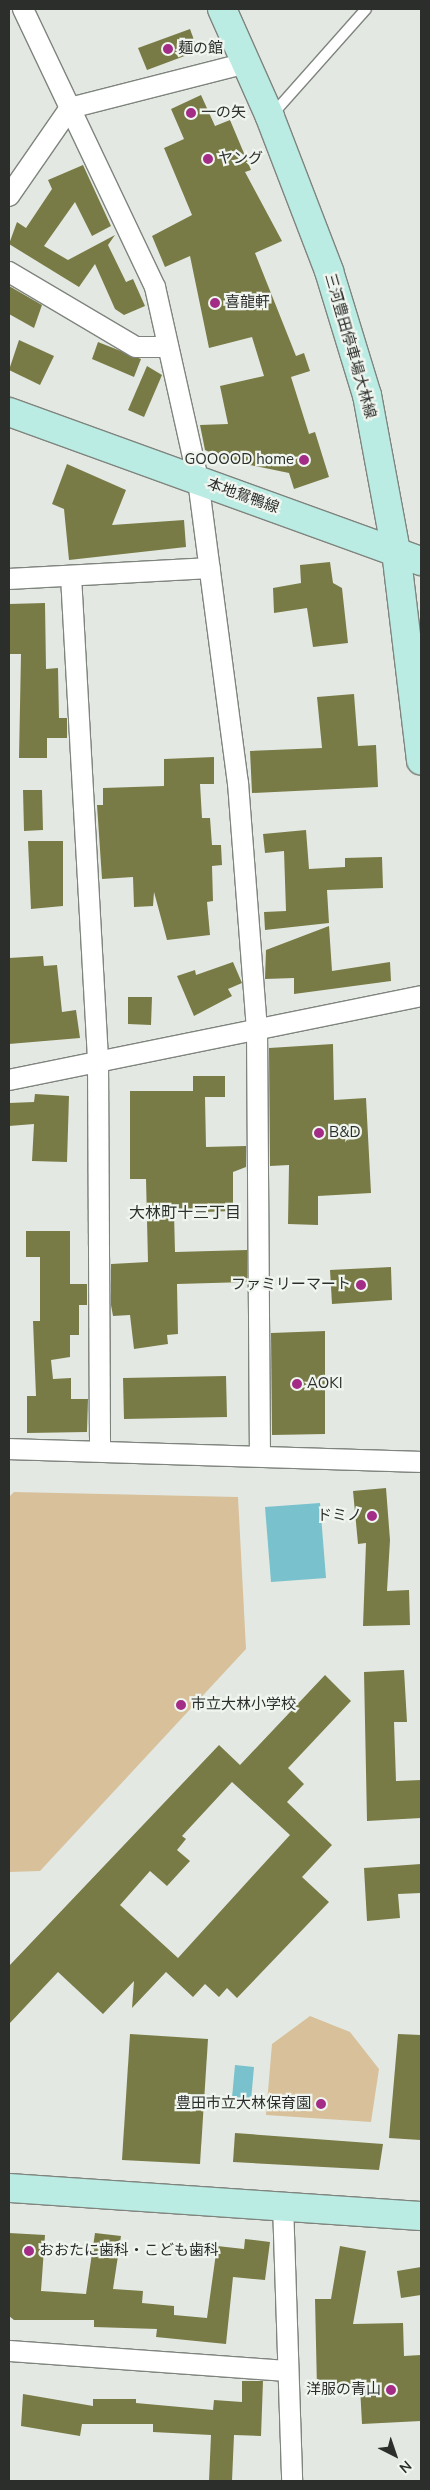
<!DOCTYPE html>
<meta charset="utf-8">
<style>
body{margin:0}
#map{position:relative;width:430px;height:2490px;overflow:hidden;background:#e3e9e2;font-family:"Nunito Sans","Noto Sans JP",sans-serif}
div>[style]{position:absolute}
.green>*{inset:0;background:#d8c09b}
.water>*{inset:0;background:#79c1cc}
.building>*{inset:0;background:#797b46}
.roads{filter:drop-shadow(1px 0 #7f847e) drop-shadow(-1px 0 #7f847e) drop-shadow(0 1px #7f847e) drop-shadow(0 -1px #7f847e)}
.lane>*{height:10px;margin:-5px;padding:0 5px;transform-origin:5px;border-radius:5px;background:#fff}
.street>*{height:20px;margin:-10px;padding:0 10px;transform-origin:10px;border-radius:10px;background:#fff}
.secondary>*{height:28px;margin:-14px;padding:0 14px;transform-origin:14px;border-radius:14px;background:#baece3}
.dots>*{width:14px;height:14px;translate:-50% -50%;box-sizing:border-box;border:2px solid #f0f6ef;border-radius:50%}
span{translate:-50% -50%;white-space:nowrap;text-align:center;line-height:1.15;-webkit-text-stroke:4.5px #f0f6ef;paint-order:stroke}
.poi-label{font-size:15px;color:#2c2e2c}
.left{translate:0 -50%;text-align:left}
.right{translate:-100% -50%;text-align:right}
.street-label{font-size:15px;color:#2c2e2c}
.neighbourhood-label{font-size:16px;color:#2d312c}
.frame{position:absolute;inset:0;border:10px solid #2c2e2c;pointer-events:none}
.north{position:absolute;left:370px;top:2430px;width:50px;height:50px;-webkit-text-stroke:4px #f0f6ef;paint-order:stroke;rotate:139deg;font-size:14px;font-weight:700;line-height:20px;text-align:center;color:#2c2e2c}
.north::after{content:'';display:block;margin:auto;width:18px;height:22px;background:#2c2e2c;clip-path:polygon(50% 0,100% 100%,50% 72%,0 100%)}
</style>
<div id="map">
<div class="green">
<i style="clip-path:polygon(14px 1492px,238px 1497px,246px 1649px,40px 1871px,9px 1872px,9px 1497px)"></i>
<i style="clip-path:polygon(310px 2016px,350px 2032px,379px 2069px,371px 2122px,266px 2115px,272px 2044px)"></i>
</div>
<div class="water">
<i style="clip-path:polygon(320px 1503px,326px 1578px,271px 1582px,265px 1507px)"></i>
<i style="clip-path:polygon(235px 2065px,254px 2067px,251px 2100px,232px 2098px)"></i>
</div>
<div class="building">
<i style="clip-path:polygon(190px 29px,198px 51px,147px 70px,138px 48px)"></i>
<i style="clip-path:polygon(201px 95px,215px 126px,230px 120px,251px 170px,245px 172px,282px 241px,255px 253px,296px 356px,304px 353px,310px 371px,291px 377px,309px 434px,315px 432px,329px 477px,294px 489px,289px 473px,226px 460px,205px 450px,200px 425px,228px 424px,220px 386px,264px 376px,252px 337px,209px 348px,190px 256px,165px 267px,152px 236px,192px 215px,164px 148px,184px 139px,171px 109px)"></i>
<i style="clip-path:polygon(83px 165px,111px 226px,92px 236px,75px 202px,44px 246px,68px 260px,115px 235px,108px 245px,126px 282px,133px 279px,145px 306px,124px 315px,115px 309px,95px 264px,79px 287px,9px 244px,17px 222px,26px 228px,52px 189px,48px 180px)"></i>
<i style="clip-path:polygon(9px 286px,42px 305px,34px 328px,9px 314px)"></i>
<i style="clip-path:polygon(19px 340px,54px 356px,40px 385px,9px 370px)"></i>
<i style="clip-path:polygon(98px 342px,141px 359px,134px 377px,92px 359px)"></i>
<i style="clip-path:polygon(147px 366px,162px 375px,144px 417px,128px 410px)"></i>
<i style="clip-path:polygon(67px 464px,126px 490px,112px 525px,184px 520px,186px 547px,69px 560px,64px 509px,52px 504px)"></i>
<i style="clip-path:polygon(330px 562px,333px 583px,342px 588px,348px 643px,313px 647px,307px 608px,274px 613px,273px 588px,301px 583px,300px 565px)"></i>
<i style="clip-path:polygon(45px 603px,46px 669px,58px 668px,59px 718px,67px 718px,67px 738px,47px 738px,47px 758px,19px 758px,21px 654px,10px 654px,9px 604px)"></i>
<i style="clip-path:polygon(354px 694px,358px 746px,376px 745px,378px 787px,252px 793px,250px 751px,322px 748px,317px 697px)"></i>
<i style="clip-path:polygon(214px 757px,214px 784px,200px 784px,202px 818px,210px 818px,212px 845px,221px 845px,222px 865px,212px 866px,213px 901px,207px 902px,210px 935px,167px 940px,154px 892px,153px 906px,134px 907px,133px 877px,102px 879px,97px 805px,103px 805px,103px 788px,164px 786px,164px 759px)"></i>
<i style="clip-path:polygon(23px 790px,42px 790px,43px 830px,24px 831px)"></i>
<i style="clip-path:polygon(306px 830px,309px 869px,345px 867px,345px 858px,382px 857px,383px 888px,327px 890px,329px 923px,265px 930px,264px 912px,286px 911px,284px 851px,265px 853px,263px 834px)"></i>
<i style="clip-path:polygon(28px 841px,63px 841px,63px 906px,31px 909px)"></i>
<i style="clip-path:polygon(329px 926px,332px 971px,390px 962px,391px 981px,294px 994px,294px 978px,265px 979px,266px 950px)"></i>
<i style="clip-path:polygon(43px 956px,44px 966px,57px 965px,62px 1012px,76px 1010px,80px 1038px,9px 1044px,9px 958px)"></i>
<i style="clip-path:polygon(233px 962px,242px 983px,228px 989px,232px 996px,194px 1016px,177px 976px,195px 970px,196px 975px)"></i>
<i style="clip-path:polygon(128px 997px,152px 997px,151px 1025px,128px 1024px)"></i>
<i style="clip-path:polygon(333px 1044px,334px 1100px,366px 1098px,371px 1193px,318px 1196px,318px 1225px,288px 1224px,289px 1165px,270px 1166px,269px 1048px)"></i>
<i style="clip-path:polygon(193px 1076px,225px 1076px,225px 1097px,205px 1097px,206px 1147px,246px 1146px,246px 1167px,233px 1172px,233px 1211px,174px 1213px,175px 1252px,247px 1250px,247px 1282px,177px 1284px,178px 1334px,167px 1335px,168px 1344px,134px 1349px,130px 1315px,113px 1316px,111px 1305px,111px 1264px,148px 1262px,146px 1179px,130px 1179px,130px 1091px,193px 1091px)"></i>
<i style="clip-path:polygon(35px 1094px,69px 1096px,67px 1162px,32px 1161px,34px 1124px,9px 1126px,9px 1103px,34px 1102px)"></i>
<i style="clip-path:polygon(26px 1231px,70px 1231px,70px 1284px,87px 1284px,87px 1305px,79px 1305px,79px 1335px,70px 1335px,70px 1357px,51px 1360px,53px 1379px,71px 1378px,71px 1399px,88px 1399px,87px 1432px,27px 1433px,27px 1396px,36px 1396px,33px 1321px,40px 1321px,40px 1257px,26px 1257px)"></i>
<i style="clip-path:polygon(391px 1267px,392px 1300px,332px 1304px,330px 1270px)"></i>
<i style="clip-path:polygon(325px 1331px,325px 1434px,272px 1435px,271px 1333px)"></i>
<i style="clip-path:polygon(226px 1376px,227px 1417px,124px 1419px,123px 1378px)"></i>
<i style="clip-path:polygon(386px 1488px,390px 1540px,387px 1591px,409px 1590px,410px 1625px,363px 1626px,366px 1543px,358px 1544px,353px 1491px)"></i>
<i style="clip-path:polygon(404px 1670px,407px 1722px,394px 1722px,396px 1781px,421px 1780px,421px 1818px,367px 1821px,364px 1672px)"></i>
<i style="clip-path:polygon(evenodd,325px 1675px,351px 1701px,288px 1768px,304px 1784px,287px 1802px,332px 1845px,302px 1877px,329px 1902px,237px 1998px,227px 1988px,219px 1997px,205px 1984px,193px 1997px,166px 1972px,132px 2008px,134px 1981px,103px 2014px,58px 1972px,9px 2024px,9px 1966px,219px 1745px,240px 1765px,325px 1675px,232px 1782px,290px 1835px,178px 1958px,120px 1905px,150px 1871px,167px 1886px,190px 1861px,177px 1850px,186px 1839px,182px 1836px,232px 1782px)"></i>
<i style="clip-path:polygon(421px 1864px,421px 1893px,398px 1894px,400px 1918px,367px 1921px,364px 1868px)"></i>
<i style="clip-path:polygon(130px 2034px,208px 2039px,200px 2164px,122px 2160px)"></i>
<i style="clip-path:polygon(398px 2034px,421px 2035px,420px 2140px,389px 2138px)"></i>
<i style="clip-path:polygon(235px 2133px,383px 2144px,379px 2170px,233px 2162px)"></i>
<i style="clip-path:polygon(9px 2233px,45px 2235px,41px 2291px,86px 2294px,95px 2233px,121px 2236px,113px 2289px,143px 2291px,142px 2303px,174px 2306px,174px 2315px,207px 2318px,217px 2246px,244px 2249px,245px 2239px,270px 2242px,265px 2280px,233px 2277px,226px 2344px,156px 2337px,157px 2329px,94px 2327px,94px 2320px,14px 2320px,9px 2316px)"></i>
<i style="clip-path:polygon(340px 2246px,366px 2251px,353px 2324px,403px 2323px,404px 2356px,421px 2355px,421px 2421px,362px 2424px,360px 2387px,317px 2389px,315px 2299px,331px 2299px)"></i>
<i style="clip-path:polygon(421px 2267px,421px 2295px,401px 2298px,397px 2271px)"></i>
<i style="clip-path:polygon(242px 2381px,263px 2381px,261px 2436px,234px 2435px,232px 2481px,209px 2481px,211px 2435px,153px 2432px,153px 2424px,82px 2424px,80px 2436px,21px 2426px,23px 2394px,93px 2406px,93px 2399px,136px 2399px,136px 2403px,213px 2410px,214px 2400px,242px 2402px)"></i>
</div>
<div class="roads">
<div class="lane">
<i style="left:271px;top:116px;width:143px;rotate:-48.4deg"></i>
</div>
<div class="street">
<i style="left:23px;top:9px;width:308px;rotate:64.6deg"></i>
<i style="left:155px;top:287px;width:198px;rotate:77.4deg"></i>
<i style="left:198px;top:480px;width:306px;rotate:82.5deg"></i>
<i style="left:238px;top:783px;width:247px;rotate:85.6deg"></i>
<i style="left:257px;top:1029px;width:427px;rotate:89.6deg"></i>
<i style="left:9px;top:196px;width:107px;rotate:-55.3deg"></i>
<i style="left:70px;top:108px;width:182px;rotate:-14.3deg"></i>
<i style="left:9px;top:272px;width:147px;rotate:30.6deg"></i>
<i style="left:136px;top:347px;width:32px"></i>
<i style="left:71px;top:576px;width:484px;rotate:86.8deg"></i>
<i style="left:98px;top:1059px;width:392px;rotate:89.7deg"></i>
<i style="left:9px;top:579px;width:201px;rotate:-3.1deg"></i>
<i style="left:9px;top:1080px;width:420px;rotate:-11.5deg"></i>
<i style="left:9px;top:1449px;width:412px;rotate:1.8deg"></i>
<i style="left:283px;top:2204px;width:277px;rotate:88.1deg"></i>
<i style="left:9px;top:2351px;width:279px;rotate:4.1deg"></i>
</div>
<div class="secondary">
<i style="left:222px;top:9px;width:118px;rotate:66deg"></i>
<i style="left:270px;top:117px;width:165px;rotate:69deg"></i>
<i style="left:329px;top:271px;width:130px;rotate:73deg"></i>
<i style="left:367px;top:395px;width:159px;rotate:79.5deg"></i>
<i style="left:396px;top:551px;width:211px;rotate:83.2deg"></i>
<i style="left:9px;top:412px;width:438px;rotate:19.9deg"></i>
<i style="left:9px;top:2188px;width:413px;rotate:3.9deg"></i>
</div>
</div>
<div class="dots">
<i style="left:168px;top:49px;background:#a32d86"></i>
<i style="left:191px;top:113px;background:#a32d86"></i>
<i style="left:208px;top:159px;background:#a32d86"></i>
<i style="left:215px;top:303px;background:#a32d86"></i>
<i style="left:304px;top:460px;background:#a32d86"></i>
<i style="left:319px;top:1133px;background:#a32d86"></i>
<i style="left:361px;top:1285px;background:#a32d86"></i>
<i style="left:297px;top:1384px;background:#a32d86"></i>
<i style="left:372px;top:1516px;background:#a32d86"></i>
<i style="left:181px;top:1705px;background:#a32d86"></i>
<i style="left:321px;top:2104px;background:#a32d86"></i>
<i style="left:29px;top:2251px;background:#a32d86"></i>
<i style="left:391px;top:2390px;background:#a32d86"></i>
</div>
<div class="poi-label">
<span class="left" style="left:178px;top:49px">麺の館</span>
<span class="left" style="left:201px;top:113px">一の矢</span>
<span class="left" style="left:218px;top:159px">ヤング</span>
<span class="left" style="left:225px;top:303px">喜龍軒</span>
<span class="right" style="left:294px;top:460px">GOOOOD home</span>
<span class="left" style="left:329px;top:1133px">B&amp;D</span>
<span class="right" style="left:351px;top:1285px">ファミリーマート</span>
<span class="left" style="left:307px;top:1384px">AOKI</span>
<span class="right" style="left:362px;top:1516px">ドミノ</span>
<span class="left" style="left:191px;top:1705px">市立大林小学校</span>
<span class="right" style="left:311px;top:2104px">豊田市立大林保育園</span>
<span class="left" style="left:39px;top:2251px">おおたに歯科・こども歯科</span>
<span class="right" style="left:381px;top:2390px">洋服の青山</span>
</div>
<div class="street-label">
<span style="left:350px;top:346px;rotate:74deg">三河豊田停車場大林線</span>
<span style="left:243px;top:496px;rotate:20deg">本地鴛鴨線</span>
</div>
<div class="neighbourhood-label">
<span style="left:185px;top:1213px">大林町十三丁目</span>
</div>
<div class="frame"></div>
<div class="north">N</div>
</div>
